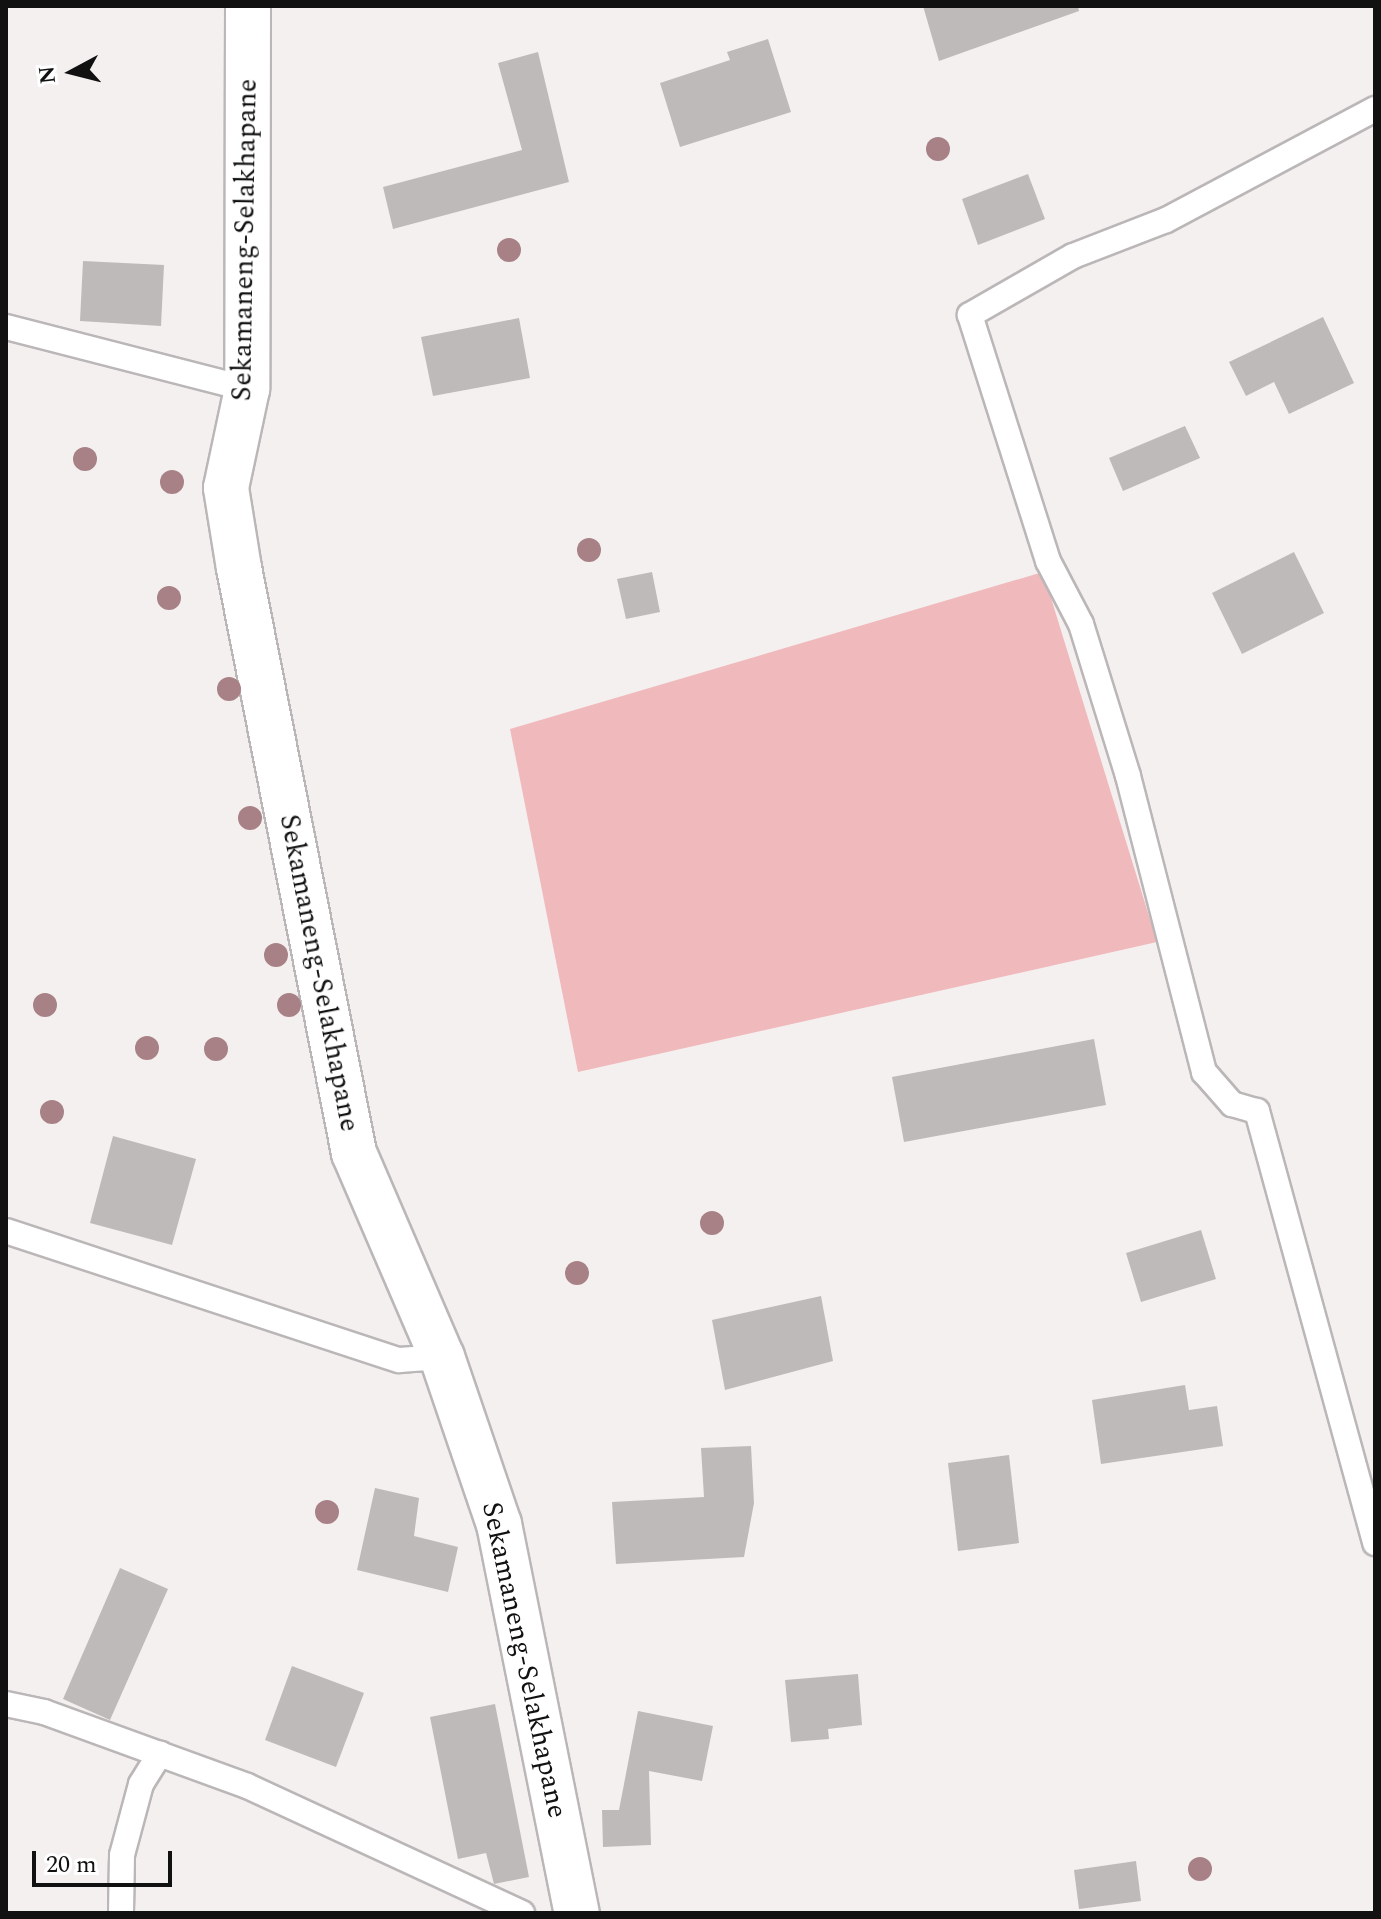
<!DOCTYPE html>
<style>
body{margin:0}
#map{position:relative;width:1381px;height:1919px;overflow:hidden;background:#f5f0f0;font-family:Spectral,serif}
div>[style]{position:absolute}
.green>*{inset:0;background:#f0b9bc}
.building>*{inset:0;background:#bfbaba}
.roads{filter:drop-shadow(2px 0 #bbb6b7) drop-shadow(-2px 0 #bbb6b7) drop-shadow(0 2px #bbb6b7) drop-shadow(0 -2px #bbb6b7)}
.service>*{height:24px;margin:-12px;padding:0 12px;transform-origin:12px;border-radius:12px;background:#fff}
.tertiary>*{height:44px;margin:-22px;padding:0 22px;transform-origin:22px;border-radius:22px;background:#fff}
.trees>*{width:24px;height:24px;margin:-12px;border-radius:50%;background:#a78186}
span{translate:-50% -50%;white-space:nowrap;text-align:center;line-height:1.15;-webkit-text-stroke:6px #fff;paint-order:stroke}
.street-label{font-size:28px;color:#121111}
.frame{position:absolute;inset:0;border:8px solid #121111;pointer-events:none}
.north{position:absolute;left:32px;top:32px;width:80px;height:80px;-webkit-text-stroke:6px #fff;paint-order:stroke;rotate:263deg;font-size:22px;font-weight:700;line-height:32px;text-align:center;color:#121111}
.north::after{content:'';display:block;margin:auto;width:28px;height:36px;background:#121111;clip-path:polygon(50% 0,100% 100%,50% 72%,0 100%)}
.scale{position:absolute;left:32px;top:1851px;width:140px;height:36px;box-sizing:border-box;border:4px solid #121111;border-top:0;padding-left:10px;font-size:24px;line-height:28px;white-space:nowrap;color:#121111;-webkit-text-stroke:6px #fff;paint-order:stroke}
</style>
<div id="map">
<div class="green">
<i style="clip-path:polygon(1043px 572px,1157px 942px,578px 1072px,510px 729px)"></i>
</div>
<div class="building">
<i style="clip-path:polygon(923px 6px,1078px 6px,1079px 11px,939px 61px)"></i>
<i style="clip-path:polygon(768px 39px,791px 112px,680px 147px,660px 83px,730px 60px,727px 52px)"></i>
<i style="clip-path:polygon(538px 52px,569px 182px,393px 229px,383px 187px,522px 150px,498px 63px)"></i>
<i style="clip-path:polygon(1028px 174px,1045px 219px,978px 245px,962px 199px)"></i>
<i style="clip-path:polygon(83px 261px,164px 265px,161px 326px,80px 321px)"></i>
<i style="clip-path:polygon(1323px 317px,1354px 383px,1289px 414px,1274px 382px,1246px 396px,1229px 362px)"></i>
<i style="clip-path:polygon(519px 318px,530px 378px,433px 396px,421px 337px)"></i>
<i style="clip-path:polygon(1185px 426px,1200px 458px,1123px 491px,1109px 458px)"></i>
<i style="clip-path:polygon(1294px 552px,1324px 613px,1242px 654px,1212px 593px)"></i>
<i style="clip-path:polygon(652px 572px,660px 612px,626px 619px,617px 579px)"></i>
<i style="clip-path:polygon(1094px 1039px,1106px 1105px,904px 1142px,892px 1077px)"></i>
<i style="clip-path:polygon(113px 1136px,196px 1159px,172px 1245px,90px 1223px)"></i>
<i style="clip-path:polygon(1201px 1230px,1216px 1279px,1141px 1302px,1126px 1253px)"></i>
<i style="clip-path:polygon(821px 1296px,833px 1361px,725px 1390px,712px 1320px)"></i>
<i style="clip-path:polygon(1185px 1385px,1189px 1410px,1217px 1406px,1223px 1446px,1101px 1464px,1092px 1400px)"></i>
<i style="clip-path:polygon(751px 1446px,754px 1503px,744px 1557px,616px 1564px,612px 1502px,704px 1497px,701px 1448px)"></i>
<i style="clip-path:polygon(1009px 1455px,1019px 1543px,958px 1551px,948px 1463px)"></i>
<i style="clip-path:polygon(375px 1488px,419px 1498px,414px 1536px,458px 1547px,448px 1592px,357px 1570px)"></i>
<i style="clip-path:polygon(120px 1568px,168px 1589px,110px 1720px,63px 1699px)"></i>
<i style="clip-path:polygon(292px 1666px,364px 1693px,336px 1767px,265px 1740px)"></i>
<i style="clip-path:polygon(858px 1674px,862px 1725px,828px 1729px,829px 1739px,791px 1742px,785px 1680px)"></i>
<i style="clip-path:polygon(495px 1704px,529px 1877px,494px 1884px,486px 1853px,458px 1859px,430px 1717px)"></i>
<i style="clip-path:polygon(638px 1711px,713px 1726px,702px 1781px,649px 1771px,651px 1845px,603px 1847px,602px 1810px,619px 1810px)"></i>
<i style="clip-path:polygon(1136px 1861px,1141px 1901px,1079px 1909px,1074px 1870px)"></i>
</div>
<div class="roads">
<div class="service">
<i style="left:1375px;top:109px;width:237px;rotate:152deg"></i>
<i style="left:1166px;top:220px;width:100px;rotate:158.8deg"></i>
<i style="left:1073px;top:256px;width:119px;rotate:150.2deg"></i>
<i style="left:970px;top:315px;width:258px;rotate:72.4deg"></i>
<i style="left:1048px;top:561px;width:71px;rotate:62.4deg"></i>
<i style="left:1081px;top:624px;width:159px;rotate:72.8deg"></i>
<i style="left:1128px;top:776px;width:306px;rotate:75.6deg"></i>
<i style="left:1204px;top:1072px;width:43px;rotate:48.8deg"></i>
<i style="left:1232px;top:1104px;width:26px;rotate:16deg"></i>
<i style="left:1257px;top:1111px;width:448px;rotate:74.7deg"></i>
<i style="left:6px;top:327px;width:249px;rotate:14.4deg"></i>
<i style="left:6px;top:1231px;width:414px;rotate:18.2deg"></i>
<i style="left:399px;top:1360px;width:43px;rotate:-4deg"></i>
<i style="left:6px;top:1704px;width:39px;rotate:12deg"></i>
<i style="left:44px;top:1712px;width:216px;rotate:20deg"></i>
<i style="left:247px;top:1786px;width:303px;rotate:24.8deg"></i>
<i style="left:121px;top:1913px;width:58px;rotate:-89deg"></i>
<i style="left:122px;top:1855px;width:73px;rotate:-75deg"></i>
<i style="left:141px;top:1784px;width:36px;rotate:-58deg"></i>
</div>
<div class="tertiary">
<i style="left:248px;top:6px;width:383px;rotate:90.1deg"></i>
<i style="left:247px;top:389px;width:101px;rotate:102deg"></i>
<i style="left:226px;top:488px;width:81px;rotate:80.8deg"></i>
<i style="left:239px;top:568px;width:596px;rotate:78.88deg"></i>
<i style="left:354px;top:1153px;width:222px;rotate:66.7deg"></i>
<i style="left:442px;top:1357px;width:176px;rotate:71.2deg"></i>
<i style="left:499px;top:1524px;width:397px;rotate:78.7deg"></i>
</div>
</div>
<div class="trees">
<i style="left:938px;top:149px"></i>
<i style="left:509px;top:250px"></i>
<i style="left:85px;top:459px"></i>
<i style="left:172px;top:482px"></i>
<i style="left:589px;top:550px"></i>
<i style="left:169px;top:598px"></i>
<i style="left:229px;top:689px"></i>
<i style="left:250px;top:818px"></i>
<i style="left:276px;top:955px"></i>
<i style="left:45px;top:1005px"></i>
<i style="left:289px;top:1005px"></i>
<i style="left:147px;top:1048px"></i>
<i style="left:216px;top:1049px"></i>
<i style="left:52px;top:1112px"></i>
<i style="left:712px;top:1223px"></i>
<i style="left:577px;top:1273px"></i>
<i style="left:327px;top:1512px"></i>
<i style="left:1200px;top:1869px"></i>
</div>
<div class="street-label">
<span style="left:245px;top:240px;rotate:-89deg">Sekamaneng-Selakhapane</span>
<span style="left:319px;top:973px;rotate:79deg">Sekamaneng-Selakhapane</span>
<span style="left:524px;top:1660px;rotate:78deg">Sekamaneng-Selakhapane</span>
</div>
<div class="frame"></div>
<div class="north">N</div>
<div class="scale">20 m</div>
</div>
